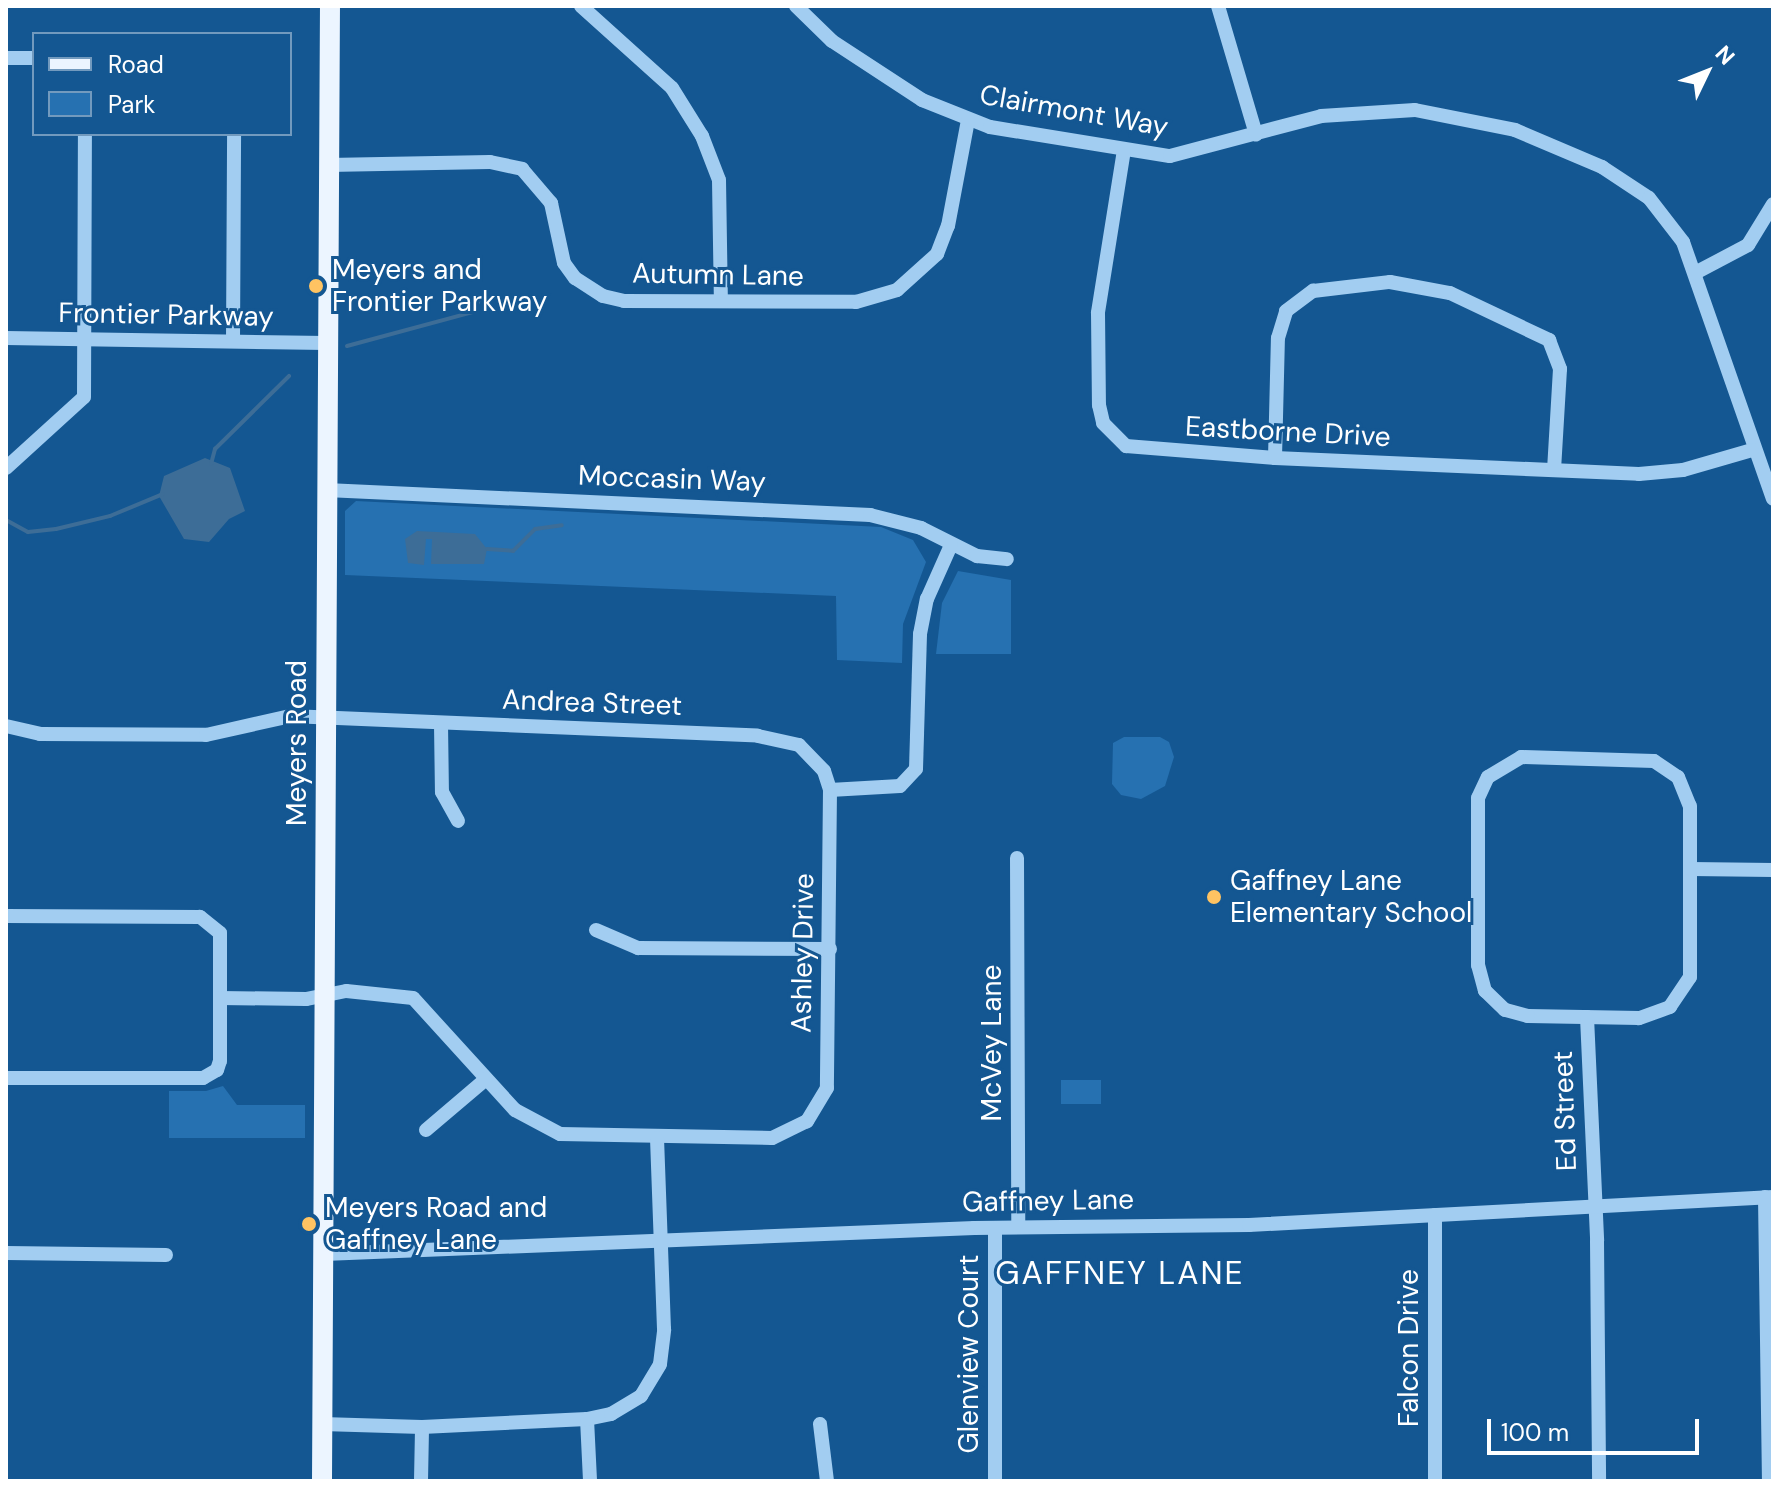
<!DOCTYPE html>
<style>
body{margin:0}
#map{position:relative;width:1779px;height:1487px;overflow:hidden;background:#145792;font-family:"DM Sans",sans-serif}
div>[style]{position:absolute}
.green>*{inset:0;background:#2671b1}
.water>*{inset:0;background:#3d6d97}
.stream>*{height:4px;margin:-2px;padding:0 2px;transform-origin:2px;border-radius:2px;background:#3d6d97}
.minor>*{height:14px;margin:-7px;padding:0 7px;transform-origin:7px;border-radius:7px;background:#a2cdf1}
.major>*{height:20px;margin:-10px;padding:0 10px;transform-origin:10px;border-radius:10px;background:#ecf5ff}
.dots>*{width:22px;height:22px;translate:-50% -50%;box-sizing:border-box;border:4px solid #145792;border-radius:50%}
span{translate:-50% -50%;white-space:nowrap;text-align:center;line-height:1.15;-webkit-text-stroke:6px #145792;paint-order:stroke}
.street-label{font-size:28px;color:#fff}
.poi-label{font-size:28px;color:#fff}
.left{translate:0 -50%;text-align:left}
.quarter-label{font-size:32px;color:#fff;letter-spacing:2px}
.frame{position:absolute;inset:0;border:8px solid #fff;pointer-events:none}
.legend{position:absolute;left:32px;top:32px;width:260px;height:104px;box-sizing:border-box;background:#145792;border:2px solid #729abe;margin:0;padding:10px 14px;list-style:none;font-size:24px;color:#fff}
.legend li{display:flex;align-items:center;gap:16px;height:40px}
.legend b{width:40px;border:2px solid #729abe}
.north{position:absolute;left:1667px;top:32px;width:80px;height:80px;-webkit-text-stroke:6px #145792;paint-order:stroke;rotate:47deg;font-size:22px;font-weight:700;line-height:32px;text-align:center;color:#fff}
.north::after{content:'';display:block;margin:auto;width:28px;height:36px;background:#fff;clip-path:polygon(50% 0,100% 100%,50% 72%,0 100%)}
.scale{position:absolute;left:1487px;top:1419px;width:212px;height:36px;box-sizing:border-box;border:4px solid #fff;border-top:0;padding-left:10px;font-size:24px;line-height:28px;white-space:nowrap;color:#fff;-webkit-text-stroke:6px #145792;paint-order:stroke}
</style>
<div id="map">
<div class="green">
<i style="clip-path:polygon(356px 501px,881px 527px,913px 540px,926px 562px,903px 624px,902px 663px,837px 660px,836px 596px,345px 575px,345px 511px)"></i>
<i style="clip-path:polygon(958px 571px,1011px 580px,1011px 654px,936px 654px,942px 603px)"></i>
<i style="clip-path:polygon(1160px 737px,1169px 742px,1174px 757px,1165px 786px,1141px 799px,1121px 795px,1112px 784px,1113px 743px,1124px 737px)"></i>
<i style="clip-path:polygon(1061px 1080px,1101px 1080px,1101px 1104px,1061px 1104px)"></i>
<i style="clip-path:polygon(223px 1086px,237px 1105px,305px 1105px,305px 1138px,169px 1138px,169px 1091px,206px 1091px)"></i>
</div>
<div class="water">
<i style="clip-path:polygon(205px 458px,230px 468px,245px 511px,229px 519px,209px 542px,184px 539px,159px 496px,164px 476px)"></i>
<i style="clip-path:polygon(417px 531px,475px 534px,487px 549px,484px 564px,431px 564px,432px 539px,426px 539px,424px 565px,408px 563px,405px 539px)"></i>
</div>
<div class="stream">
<i style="left:347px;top:346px;width:131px;rotate:-15.1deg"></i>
<i style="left:473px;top:312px;width:13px;rotate:-63deg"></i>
<i style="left:211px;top:464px;width:16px;rotate:-75deg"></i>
<i style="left:215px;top:449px;width:104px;rotate:-44.6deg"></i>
<i style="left:6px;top:520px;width:25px;rotate:29deg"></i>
<i style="left:28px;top:532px;width:28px;rotate:-6deg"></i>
<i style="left:56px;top:529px;width:56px;rotate:-13.5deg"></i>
<i style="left:110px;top:516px;width:57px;rotate:-22.5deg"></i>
<i style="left:487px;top:549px;width:26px;rotate:4deg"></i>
<i style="left:513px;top:551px;width:31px;rotate:-45deg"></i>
<i style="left:535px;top:529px;width:27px;rotate:-8deg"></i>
</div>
<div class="minor">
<i style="left:581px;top:6px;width:122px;rotate:42deg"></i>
<i style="left:672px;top:88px;width:57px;rotate:58deg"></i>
<i style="left:702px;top:136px;width:47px;rotate:68.9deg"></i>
<i style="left:719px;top:180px;width:121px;rotate:89.1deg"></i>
<i style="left:796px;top:6px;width:50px;rotate:44.2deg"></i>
<i style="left:832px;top:41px;width:108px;rotate:33.2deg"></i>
<i style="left:922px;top:100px;width:73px;rotate:21.7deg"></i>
<i style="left:990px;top:127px;width:182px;rotate:9.2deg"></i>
<i style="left:1170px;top:156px;width:156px;rotate:-14.8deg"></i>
<i style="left:1321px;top:116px;width:94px;rotate:-3.7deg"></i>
<i style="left:1415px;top:110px;width:102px;rotate:11.3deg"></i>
<i style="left:1515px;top:130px;width:95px;rotate:23deg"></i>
<i style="left:1602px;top:167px;width:56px;rotate:33.4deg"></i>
<i style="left:1649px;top:198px;width:56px;rotate:52.3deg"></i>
<i style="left:1683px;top:242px;width:272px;rotate:70.7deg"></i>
<i style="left:1218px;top:6px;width:134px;rotate:73.5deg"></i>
<i style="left:6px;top:58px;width:28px"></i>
<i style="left:1124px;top:150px;width:165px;rotate:99.1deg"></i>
<i style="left:1098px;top:313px;width:92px;rotate:89.4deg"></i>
<i style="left:1099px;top:405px;width:18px;rotate:77deg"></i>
<i style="left:1103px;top:423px;width:33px;rotate:45deg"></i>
<i style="left:1126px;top:446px;width:149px;rotate:4.6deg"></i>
<i style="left:1275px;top:458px;width:364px;rotate:2.5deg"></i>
<i style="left:1639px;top:474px;width:44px;rotate:-5.2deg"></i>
<i style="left:1683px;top:470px;width:72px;rotate:-16.2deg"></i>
<i style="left:328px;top:165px;width:162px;rotate:-1.1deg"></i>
<i style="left:490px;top:162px;width:33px;rotate:12deg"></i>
<i style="left:522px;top:169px;width:45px;rotate:49.5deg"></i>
<i style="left:551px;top:203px;width:61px;rotate:77.8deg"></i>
<i style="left:564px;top:263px;width:19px;rotate:54deg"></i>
<i style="left:575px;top:278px;width:33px;rotate:33deg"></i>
<i style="left:603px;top:296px;width:22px;rotate:13deg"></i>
<i style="left:624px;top:301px;width:232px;rotate:0.2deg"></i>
<i style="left:856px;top:302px;width:43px;rotate:-16.3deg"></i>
<i style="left:897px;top:290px;width:54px;rotate:-42deg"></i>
<i style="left:937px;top:254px;width:30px;rotate:-69deg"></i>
<i style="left:948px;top:226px;width:108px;rotate:-79.3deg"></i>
<i style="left:1695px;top:273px;width:60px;rotate:-27.8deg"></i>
<i style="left:1748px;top:245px;width:48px;rotate:-58.6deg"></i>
<i style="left:6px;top:338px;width:320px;rotate:0.9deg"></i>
<i style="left:233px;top:341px;width:207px;rotate:-89.7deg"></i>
<i style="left:1275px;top:458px;width:120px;rotate:-88.6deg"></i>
<i style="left:1278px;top:338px;width:28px;rotate:-73deg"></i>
<i style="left:1286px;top:311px;width:34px;rotate:-37deg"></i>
<i style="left:1313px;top:291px;width:78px;rotate:-6.7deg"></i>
<i style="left:1390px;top:282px;width:61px;rotate:10.4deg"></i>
<i style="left:1450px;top:293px;width:110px;rotate:25.4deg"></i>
<i style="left:1549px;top:340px;width:31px;rotate:69deg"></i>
<i style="left:1560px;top:369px;width:101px;rotate:93.4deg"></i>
<i style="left:6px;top:468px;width:105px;rotate:-42.3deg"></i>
<i style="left:84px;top:397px;width:263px;rotate:-89.8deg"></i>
<i style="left:326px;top:490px;width:545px;rotate:2.63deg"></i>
<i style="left:870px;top:515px;width:53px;rotate:14.3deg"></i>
<i style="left:921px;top:528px;width:63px;rotate:26.6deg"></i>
<i style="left:977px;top:556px;width:30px;rotate:6deg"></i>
<i style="left:441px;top:724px;width:68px;rotate:89.2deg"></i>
<i style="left:442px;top:792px;width:33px;rotate:61deg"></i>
<i style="left:6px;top:726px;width:35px;rotate:13deg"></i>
<i style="left:40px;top:734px;width:166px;rotate:0.3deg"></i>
<i style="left:206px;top:735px;width:86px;rotate:-12.7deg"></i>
<i style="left:290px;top:716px;width:468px;rotate:2.4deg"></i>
<i style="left:758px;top:736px;width:42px;rotate:12.4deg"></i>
<i style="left:799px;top:745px;width:36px;rotate:46deg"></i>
<i style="left:824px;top:771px;width:20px;rotate:72deg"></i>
<i style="left:830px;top:790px;width:298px;rotate:90.6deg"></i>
<i style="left:827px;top:1088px;width:39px;rotate:121deg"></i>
<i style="left:807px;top:1121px;width:39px;rotate:154deg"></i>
<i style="left:772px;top:1138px;width:212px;rotate:-178.9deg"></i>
<i style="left:560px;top:1134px;width:51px;rotate:-151.9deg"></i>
<i style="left:515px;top:1110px;width:151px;rotate:-132.3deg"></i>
<i style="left:413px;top:998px;width:67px;rotate:-174deg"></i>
<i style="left:346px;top:991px;width:41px;rotate:168.7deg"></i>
<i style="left:306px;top:999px;width:86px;rotate:-179.3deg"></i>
<i style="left:220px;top:998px;width:65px;rotate:-90deg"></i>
<i style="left:220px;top:933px;width:26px;rotate:-141deg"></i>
<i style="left:200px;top:917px;width:194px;rotate:-179.7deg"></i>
<i style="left:1521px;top:757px;width:133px;rotate:1.7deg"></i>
<i style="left:1654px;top:761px;width:29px;rotate:34deg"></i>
<i style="left:1678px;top:777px;width:31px;rotate:68deg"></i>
<i style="left:1690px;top:806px;width:171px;rotate:90deg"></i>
<i style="left:1690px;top:977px;width:36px;rotate:124deg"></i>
<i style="left:1670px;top:1007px;width:33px;rotate:160deg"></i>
<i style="left:1639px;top:1018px;width:111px;rotate:-179deg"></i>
<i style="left:1528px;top:1016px;width:24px;rotate:-165deg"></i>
<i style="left:1505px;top:1010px;width:28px;rotate:-136deg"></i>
<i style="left:1485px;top:991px;width:27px;rotate:-105deg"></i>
<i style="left:1478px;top:965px;width:167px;rotate:-90deg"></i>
<i style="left:1478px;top:798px;width:23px;rotate:-65deg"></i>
<i style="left:1488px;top:777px;width:39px;rotate:-31deg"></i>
<i style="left:830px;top:790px;width:70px;rotate:-3.3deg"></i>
<i style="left:900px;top:786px;width:23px;rotate:-47deg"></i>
<i style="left:916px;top:769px;width:135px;rotate:-88.3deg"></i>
<i style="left:920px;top:634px;width:36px;rotate:-79deg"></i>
<i style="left:927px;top:599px;width:59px;rotate:-66deg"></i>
<i style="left:1017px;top:858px;width:369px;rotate:89.8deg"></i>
<i style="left:1691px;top:869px;width:82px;rotate:0.7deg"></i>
<i style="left:596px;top:930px;width:46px;rotate:23.2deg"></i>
<i style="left:638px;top:948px;width:192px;rotate:0.3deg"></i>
<i style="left:1587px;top:1017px;width:224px;rotate:87.4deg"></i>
<i style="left:1597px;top:1241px;width:240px;rotate:89.5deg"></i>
<i style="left:6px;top:1078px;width:197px"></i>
<i style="left:203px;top:1078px;width:16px;rotate:-30deg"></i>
<i style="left:217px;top:1070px;width:9px;rotate:-72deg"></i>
<i style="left:220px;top:1061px;width:63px;rotate:-90deg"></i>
<i style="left:426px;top:1130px;width:79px;rotate:-40.4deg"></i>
<i style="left:1765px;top:1197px;width:284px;rotate:89.2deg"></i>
<i style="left:1435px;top:1215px;width:266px;rotate:90deg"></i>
<i style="left:6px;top:1253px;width:160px;rotate:0.7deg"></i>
<i style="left:324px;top:1254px;width:651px;rotate:-2.29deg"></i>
<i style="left:974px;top:1228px;width:275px;rotate:-0.6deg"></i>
<i style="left:1249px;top:1225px;width:525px;rotate:-3.06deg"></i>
<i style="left:587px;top:1419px;width:62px;rotate:87.2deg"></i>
<i style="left:322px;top:1424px;width:100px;rotate:1.7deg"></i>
<i style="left:422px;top:1427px;width:165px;rotate:-2.8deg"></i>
<i style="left:587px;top:1419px;width:25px;rotate:-12deg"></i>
<i style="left:611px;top:1414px;width:35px;rotate:-31deg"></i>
<i style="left:641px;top:1396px;width:37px;rotate:-59deg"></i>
<i style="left:660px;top:1364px;width:35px;rotate:-83deg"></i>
<i style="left:664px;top:1329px;width:191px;rotate:-92.1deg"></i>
<i style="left:820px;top:1424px;width:57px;rotate:83deg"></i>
<i style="left:421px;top:1481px;width:54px;rotate:-88.9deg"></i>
<i style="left:995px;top:1481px;width:253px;rotate:-90deg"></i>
</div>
<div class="major">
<i style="left:322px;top:1481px;width:1475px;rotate:-89.69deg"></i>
</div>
<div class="dots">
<i style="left:316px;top:286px;background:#ffc362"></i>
<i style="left:1214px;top:897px;background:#ffc362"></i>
<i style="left:309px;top:1224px;background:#ffc362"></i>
</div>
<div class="street-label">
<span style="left:1074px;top:111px;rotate:10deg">Clairmont Way</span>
<span style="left:718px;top:275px;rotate:1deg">Autumn Lane</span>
<span style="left:166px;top:315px;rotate:1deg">Frontier Parkway</span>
<span style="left:1288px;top:432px;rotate:3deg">Eastborne Drive</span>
<span style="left:672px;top:479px;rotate:2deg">Moccasin Way</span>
<span style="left:592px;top:703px;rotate:2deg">Andrea Street</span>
<span style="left:297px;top:743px;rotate:-90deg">Meyers Road</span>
<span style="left:803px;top:953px;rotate:-89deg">Ashley Drive</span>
<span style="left:992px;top:1043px;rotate:-90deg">McVey Lane</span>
<span style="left:1565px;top:1111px;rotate:-92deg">Ed Street</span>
<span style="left:1048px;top:1201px;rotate:-1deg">Gaffney Lane</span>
<span style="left:1409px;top:1348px;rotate:-90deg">Falcon Drive</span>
<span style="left:969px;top:1354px;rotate:-90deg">Glenview Court</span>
</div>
<div class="poi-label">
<span class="left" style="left:332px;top:286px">Meyers and<br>Frontier Parkway</span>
<span class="left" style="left:1230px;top:897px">Gaffney Lane<br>Elementary School</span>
<span class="left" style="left:325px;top:1224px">Meyers Road and<br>Gaffney Lane</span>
</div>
<div class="quarter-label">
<span style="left:1120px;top:1273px">GAFFNEY LANE</span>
</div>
<div class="frame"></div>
<ul class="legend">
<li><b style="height:10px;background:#ecf5ff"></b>Road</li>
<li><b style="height:22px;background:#2671b1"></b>Park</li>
</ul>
<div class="north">N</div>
<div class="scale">100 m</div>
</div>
